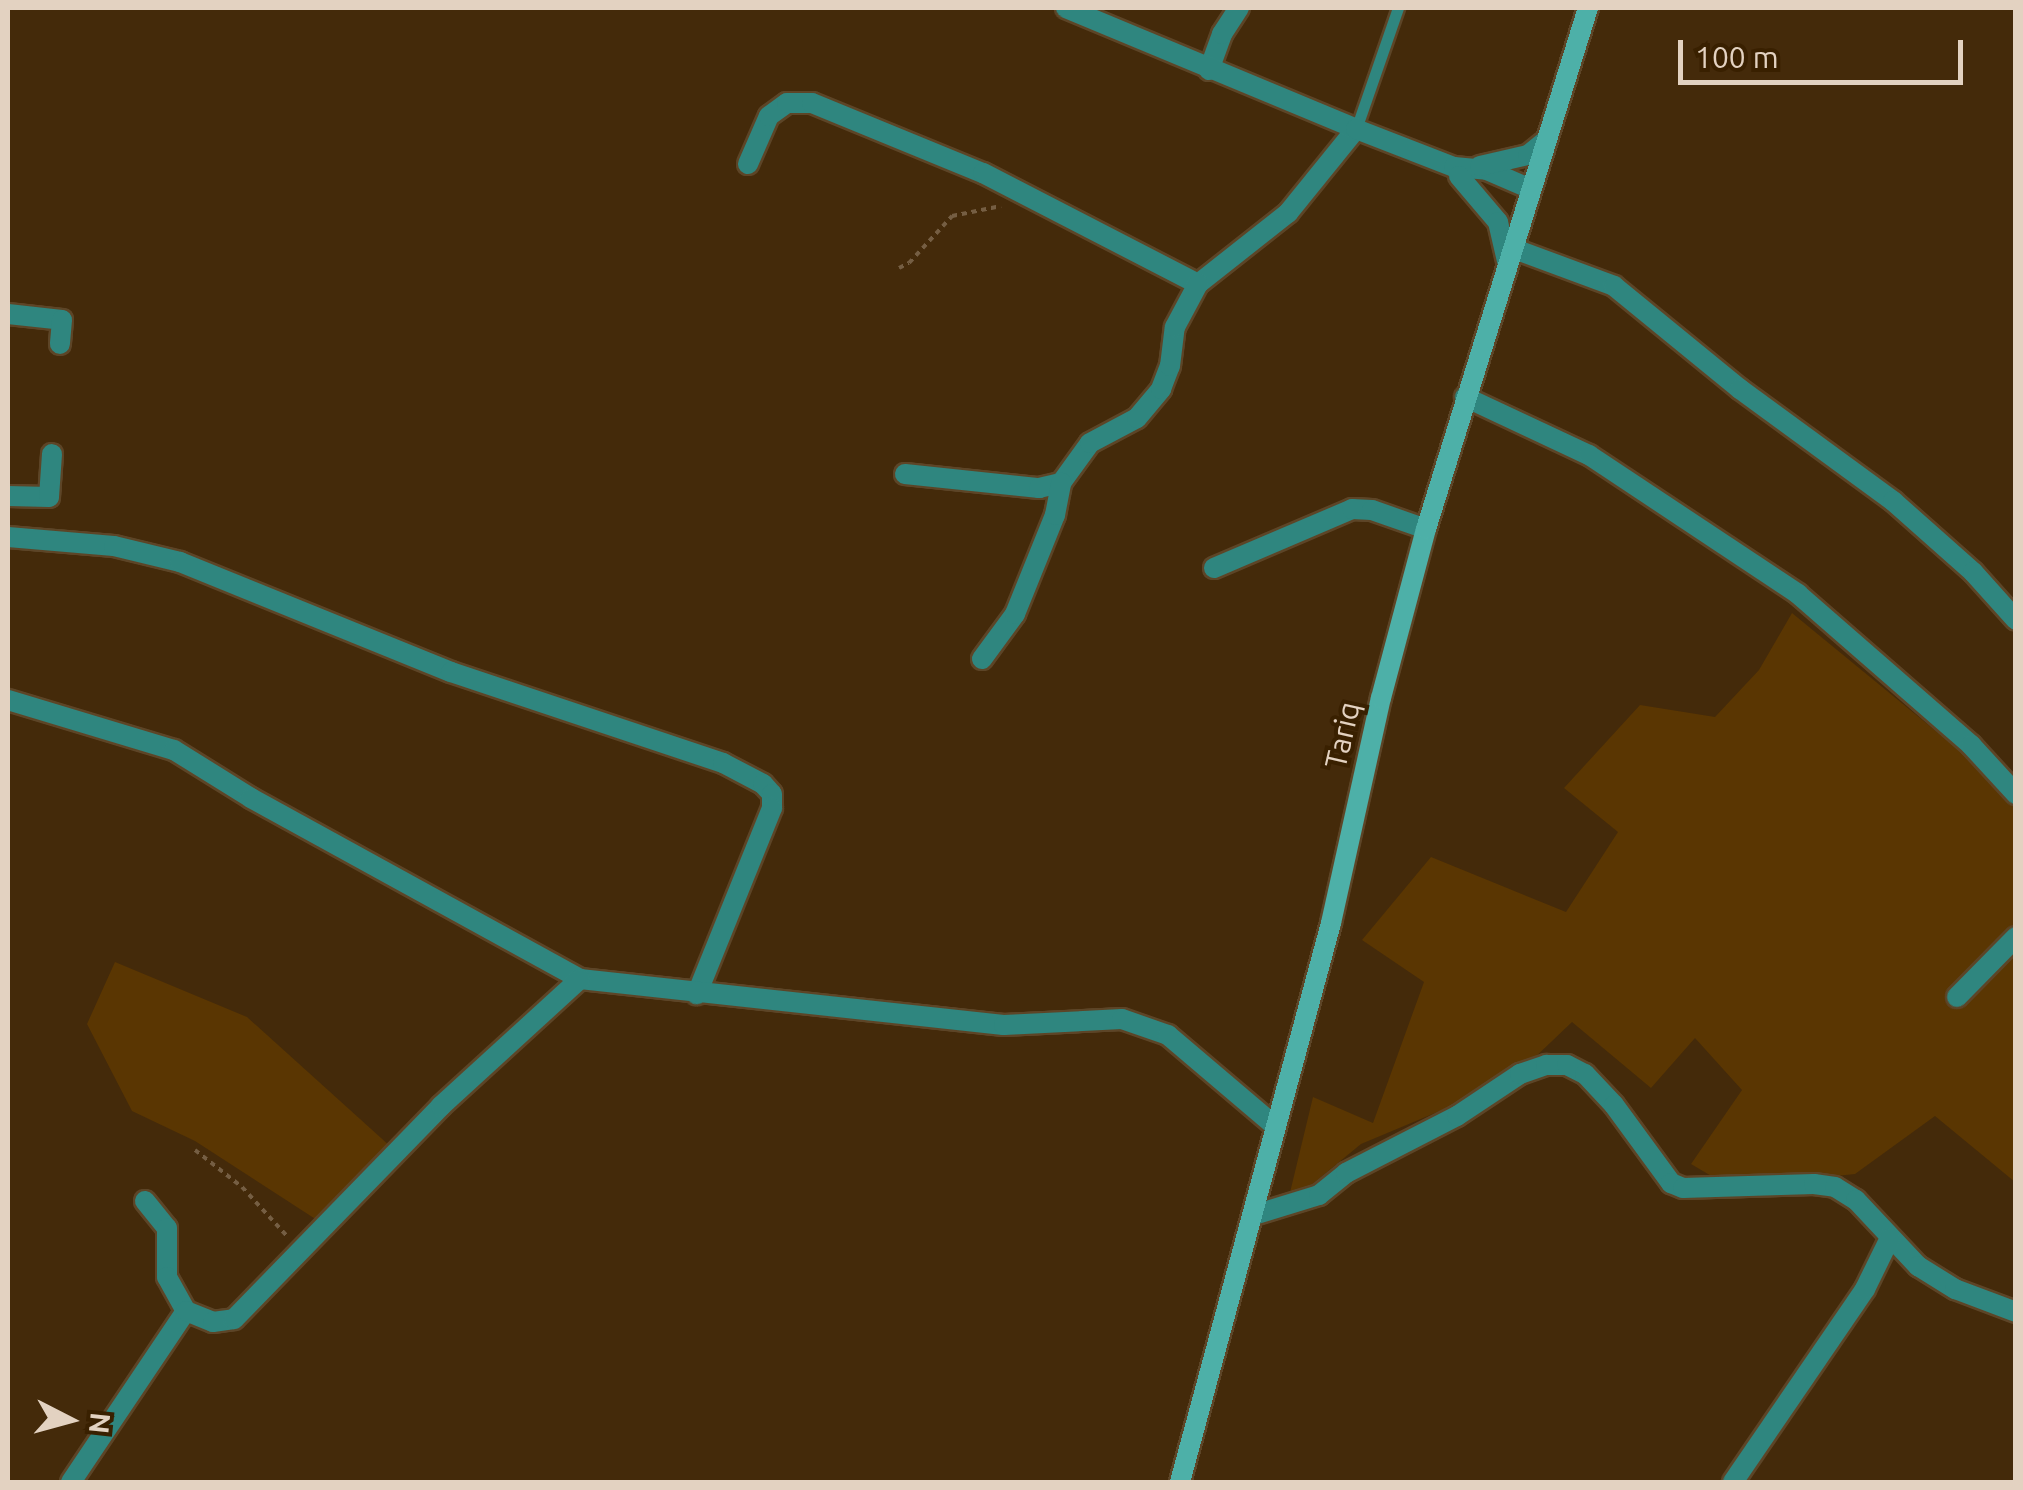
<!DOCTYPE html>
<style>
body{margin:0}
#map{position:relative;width:2023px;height:1490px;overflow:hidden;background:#442a0a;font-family:Ubuntu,sans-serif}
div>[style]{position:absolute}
.green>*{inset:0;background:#5a3602}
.path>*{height:4px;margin-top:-2px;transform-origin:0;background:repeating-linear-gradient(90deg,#755e43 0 5px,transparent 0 10px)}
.roads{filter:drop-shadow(2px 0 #5d4527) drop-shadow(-2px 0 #5d4527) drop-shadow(0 2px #5d4527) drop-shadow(0 -2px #5d4527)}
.service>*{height:11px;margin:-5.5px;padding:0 5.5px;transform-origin:5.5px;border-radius:5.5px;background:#2f867f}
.minor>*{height:20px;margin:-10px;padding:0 10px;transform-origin:10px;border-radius:10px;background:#2f867f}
.tertiary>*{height:20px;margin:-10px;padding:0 10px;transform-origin:10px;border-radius:10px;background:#2f867f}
.secondary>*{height:20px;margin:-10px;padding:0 10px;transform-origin:10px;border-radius:10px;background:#4db0a8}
span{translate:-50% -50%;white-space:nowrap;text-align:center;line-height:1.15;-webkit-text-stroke:8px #392000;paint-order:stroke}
.street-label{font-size:30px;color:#e3d2c1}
.frame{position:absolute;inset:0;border:10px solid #e3d2c1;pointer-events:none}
.north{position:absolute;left:20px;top:1370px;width:100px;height:100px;-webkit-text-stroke:8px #392000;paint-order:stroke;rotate:96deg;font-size:28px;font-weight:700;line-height:40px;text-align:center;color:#e3d2c1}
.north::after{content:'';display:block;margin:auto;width:35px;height:45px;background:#e3d2c1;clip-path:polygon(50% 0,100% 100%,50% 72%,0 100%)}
.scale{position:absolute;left:1678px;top:40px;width:285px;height:45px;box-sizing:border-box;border:5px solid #e3d2c1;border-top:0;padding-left:12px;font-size:30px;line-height:35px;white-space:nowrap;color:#e3d2c1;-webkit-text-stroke:8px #392000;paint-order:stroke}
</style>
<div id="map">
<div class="green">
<i style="clip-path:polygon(1792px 613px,2015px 796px,2015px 1182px,1935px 1116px,1855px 1174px,1730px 1187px,1691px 1164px,1742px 1090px,1695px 1038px,1651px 1088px,1572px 1022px,1509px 1082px,1361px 1144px,1287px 1205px,1313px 1097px,1373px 1123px,1424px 982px,1362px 940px,1431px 857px,1566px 912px,1618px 832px,1564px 788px,1640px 705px,1715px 717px,1759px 670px)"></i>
<i style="clip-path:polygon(115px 962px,247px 1017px,391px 1147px,320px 1222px,195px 1141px,132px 1111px,87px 1024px)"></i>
</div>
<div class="path">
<i style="left:899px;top:268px;width:11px;rotate:-27deg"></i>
<i style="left:909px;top:263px;width:64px;rotate:-47.5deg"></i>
<i style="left:952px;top:216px;width:50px;rotate:-11.5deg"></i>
<i style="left:195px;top:1150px;width:60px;rotate:38.2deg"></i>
<i style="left:242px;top:1187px;width:65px;rotate:47.5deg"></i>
</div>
<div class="roads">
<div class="service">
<i style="left:1356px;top:129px;width:128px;rotate:-70.9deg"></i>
</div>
<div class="minor">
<i style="left:1209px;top:70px;width:38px;rotate:-70deg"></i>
<i style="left:1222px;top:34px;width:31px;rotate:-57deg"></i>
<i style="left:748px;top:164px;width:52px;rotate:-66.4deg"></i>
<i style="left:769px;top:116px;width:22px;rotate:-36deg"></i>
<i style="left:787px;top:103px;width:25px"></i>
<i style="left:812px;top:103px;width:185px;rotate:22.3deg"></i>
<i style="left:983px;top:173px;width:242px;rotate:27.3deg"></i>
<i style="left:1198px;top:284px;width:115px;rotate:-38.3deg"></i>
<i style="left:1288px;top:213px;width:108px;rotate:-51deg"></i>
<i style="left:1512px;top:248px;width:109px;rotate:20.4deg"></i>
<i style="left:1614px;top:286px;width:163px;rotate:39.3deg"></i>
<i style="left:1740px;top:389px;width:190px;rotate:36.2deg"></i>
<i style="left:1893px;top:501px;width:107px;rotate:41.6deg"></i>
<i style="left:1973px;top:572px;width:64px;rotate:48.1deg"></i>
<i style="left:8px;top:314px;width:54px;rotate:6.3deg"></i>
<i style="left:62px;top:320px;width:24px;rotate:95deg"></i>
<i style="left:1465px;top:397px;width:137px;rotate:25.1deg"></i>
<i style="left:1589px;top:455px;width:251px;rotate:33.6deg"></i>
<i style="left:1798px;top:594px;width:230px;rotate:41.1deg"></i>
<i style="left:1971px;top:745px;width:67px;rotate:47.4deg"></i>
<i style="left:905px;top:474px;width:135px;rotate:6deg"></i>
<i style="left:1039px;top:488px;width:23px;rotate:-13deg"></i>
<i style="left:1061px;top:483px;width:49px;rotate:-54.1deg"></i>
<i style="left:1090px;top:443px;width:53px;rotate:-28deg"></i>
<i style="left:1137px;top:418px;width:38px;rotate:-50deg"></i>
<i style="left:1161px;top:389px;width:25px;rotate:-69deg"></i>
<i style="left:1170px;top:366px;width:39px;rotate:-83deg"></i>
<i style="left:1175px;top:327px;width:49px;rotate:-61.9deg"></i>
<i style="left:8px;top:496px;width:41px;rotate:1.4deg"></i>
<i style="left:49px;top:497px;width:43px;rotate:-86deg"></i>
<i style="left:8px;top:537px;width:106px;rotate:4.9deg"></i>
<i style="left:114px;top:546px;width:68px;rotate:13.6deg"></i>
<i style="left:180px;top:562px;width:292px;rotate:22.1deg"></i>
<i style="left:451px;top:672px;width:287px;rotate:18.5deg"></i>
<i style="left:723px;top:763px;width:45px;rotate:27.7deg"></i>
<i style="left:763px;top:784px;width:13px;rotate:48deg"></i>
<i style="left:772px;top:794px;width:14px;rotate:90deg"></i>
<i style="left:772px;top:808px;width:201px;rotate:112deg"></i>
<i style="left:1214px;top:568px;width:150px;rotate:-23.1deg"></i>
<i style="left:1352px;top:509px;width:20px;rotate:3deg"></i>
<i style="left:1372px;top:510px;width:57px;rotate:19.4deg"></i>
<i style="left:982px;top:659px;width:56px;rotate:-53.7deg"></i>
<i style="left:1015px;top:614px;width:107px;rotate:-68deg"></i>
<i style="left:1055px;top:515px;width:33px;rotate:-79deg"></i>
<i style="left:8px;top:700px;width:173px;rotate:16.8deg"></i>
<i style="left:174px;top:750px;width:91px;rotate:31.9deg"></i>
<i style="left:251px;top:798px;width:376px;rotate:28.8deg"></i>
<i style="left:580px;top:979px;width:426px;rotate:6.2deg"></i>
<i style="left:1004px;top:1025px;width:118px;rotate:-2.9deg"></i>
<i style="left:1122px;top:1019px;width:49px;rotate:19.2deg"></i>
<i style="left:1168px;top:1035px;width:140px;rotate:40.4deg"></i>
<i style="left:1957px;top:997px;width:84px;rotate:-45.5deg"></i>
<i style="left:145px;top:1201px;width:35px;rotate:51deg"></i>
<i style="left:167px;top:1228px;width:49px;rotate:90deg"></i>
<i style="left:167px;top:1277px;width:39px;rotate:61deg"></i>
<i style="left:1254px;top:1215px;width:68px;rotate:-17.1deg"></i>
<i style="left:1319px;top:1195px;width:35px;rotate:-39deg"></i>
<i style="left:1346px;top:1173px;width:125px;rotate:-27.2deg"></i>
<i style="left:1457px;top:1116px;width:76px;rotate:-33.7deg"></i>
<i style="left:1520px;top:1074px;width:28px;rotate:-19deg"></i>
<i style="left:1546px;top:1065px;width:21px"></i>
<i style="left:1567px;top:1065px;width:20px;rotate:27deg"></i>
<i style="left:1585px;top:1074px;width:42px;rotate:46.9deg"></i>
<i style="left:1614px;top:1105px;width:97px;rotate:53.8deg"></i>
<i style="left:1671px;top:1183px;width:13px;rotate:23deg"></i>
<i style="left:1683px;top:1188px;width:131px;rotate:-1.7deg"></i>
<i style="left:1814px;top:1184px;width:21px;rotate:8deg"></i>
<i style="left:1835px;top:1187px;width:25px;rotate:32deg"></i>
<i style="left:1856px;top:1200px;width:91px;rotate:46.8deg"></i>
<i style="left:1918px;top:1266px;width:44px;rotate:31.9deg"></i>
<i style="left:1955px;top:1289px;width:65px;rotate:20.7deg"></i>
<i style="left:71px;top:1482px;width:206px;rotate:-56.1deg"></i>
<i style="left:186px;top:1311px;width:29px;rotate:22deg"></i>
<i style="left:213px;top:1322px;width:21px;rotate:-8deg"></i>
<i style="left:234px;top:1319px;width:297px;rotate:-45.8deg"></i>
<i style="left:441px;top:1106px;width:188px;rotate:-42.4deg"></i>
<i style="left:1733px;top:1482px;width:234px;rotate:-55.6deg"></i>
<i style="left:1865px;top:1289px;width:57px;rotate:-63.9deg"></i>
</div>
<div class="tertiary">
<i style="left:1066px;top:8px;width:314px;rotate:22.6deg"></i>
<i style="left:1356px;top:129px;width:105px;rotate:21.2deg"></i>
<i style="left:1454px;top:167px;width:33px;rotate:5deg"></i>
<i style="left:1487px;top:170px;width:48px;rotate:23.4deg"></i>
<i style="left:1480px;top:166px;width:49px;rotate:-12.9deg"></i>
<i style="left:1528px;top:155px;width:19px;rotate:-39deg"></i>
<i style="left:1459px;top:176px;width:60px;rotate:49.7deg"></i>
<i style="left:1498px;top:222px;width:40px;rotate:77deg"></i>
</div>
<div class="secondary">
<i style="left:1180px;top:1482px;width:579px;rotate:-74.88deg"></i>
<i style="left:1331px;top:923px;width:230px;rotate:-77.5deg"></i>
<i style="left:1381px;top:698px;width:175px;rotate:-75.1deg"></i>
<i style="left:1426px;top:529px;width:546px;rotate:-72.73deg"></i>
</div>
</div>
<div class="street-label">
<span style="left:1342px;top:735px;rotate:-77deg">Tariq</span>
</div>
<div class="frame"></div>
<div class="north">N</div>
<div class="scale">100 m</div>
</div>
